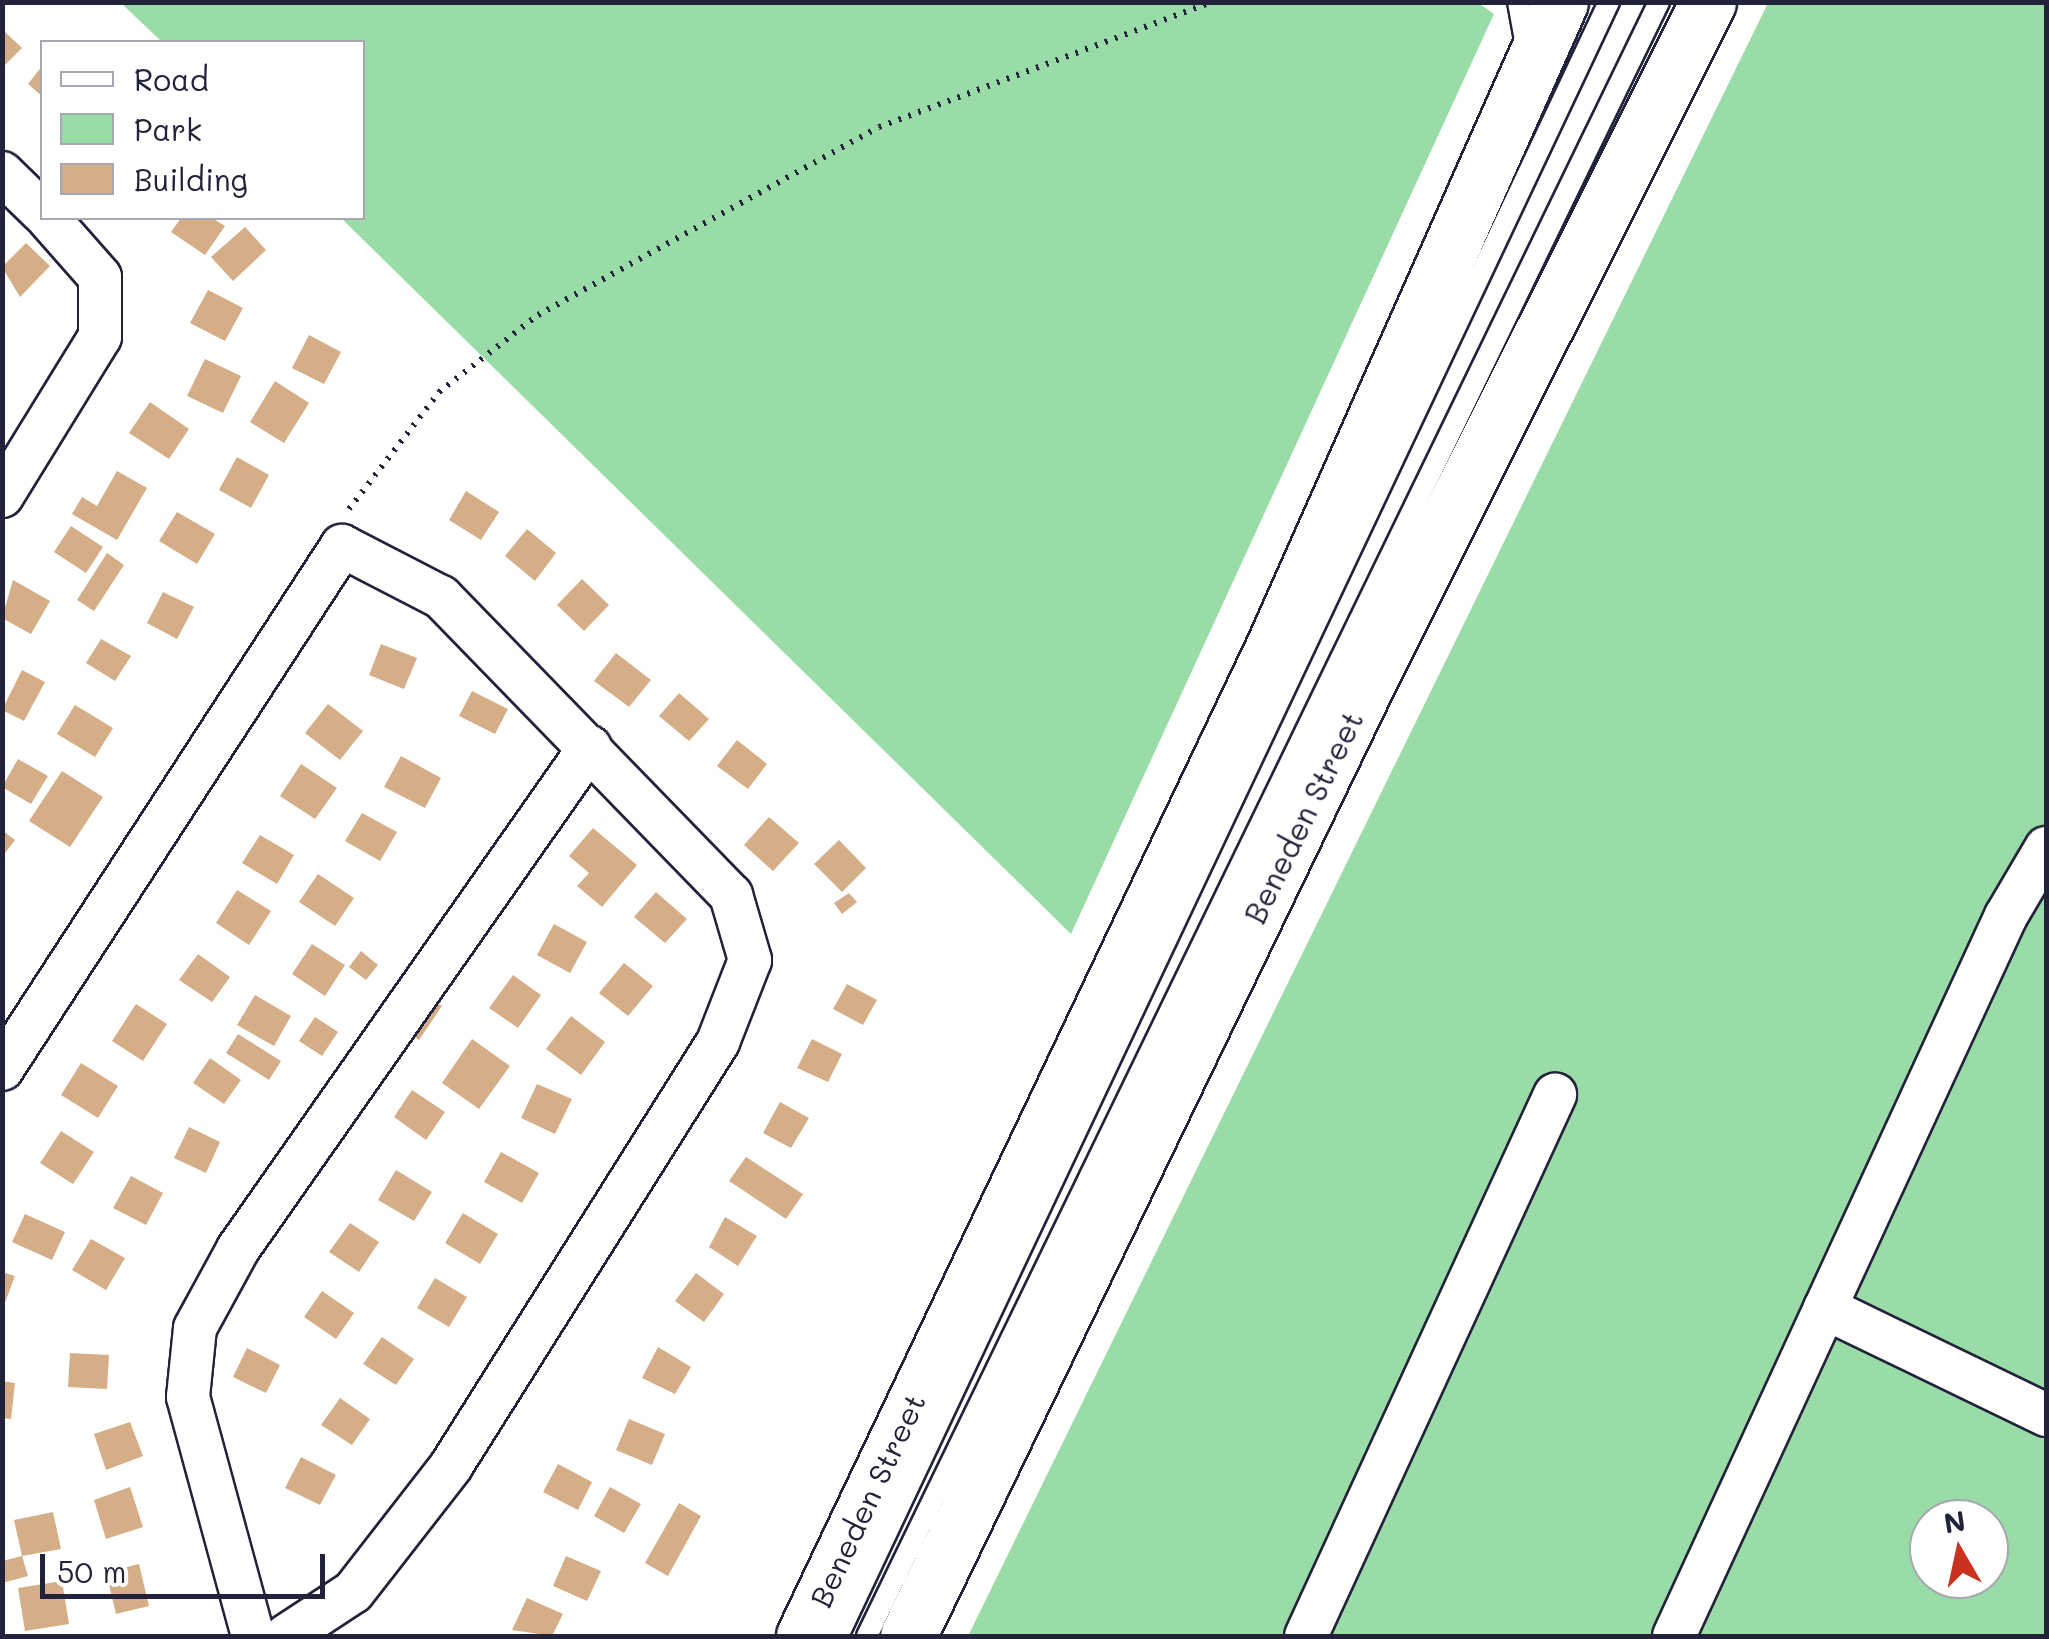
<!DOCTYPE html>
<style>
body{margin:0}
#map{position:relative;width:2049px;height:1639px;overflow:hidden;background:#fff;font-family:Mali,sans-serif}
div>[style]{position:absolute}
.green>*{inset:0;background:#9adca8}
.building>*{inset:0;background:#d5ae87}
.path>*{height:6px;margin-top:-3px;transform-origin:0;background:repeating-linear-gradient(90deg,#22223b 0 2.5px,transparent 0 10.5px)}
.roads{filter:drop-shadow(2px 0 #22223b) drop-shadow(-2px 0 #22223b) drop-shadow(0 2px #22223b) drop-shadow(0 -2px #22223b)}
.lane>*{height:20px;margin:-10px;padding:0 10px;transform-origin:10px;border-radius:10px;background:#fff}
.street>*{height:42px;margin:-21px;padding:0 21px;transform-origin:21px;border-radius:21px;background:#fff}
.secondary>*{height:55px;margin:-27.5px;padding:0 27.5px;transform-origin:27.5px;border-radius:27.5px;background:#fff}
span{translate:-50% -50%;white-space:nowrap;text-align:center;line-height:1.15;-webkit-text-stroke:10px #fff;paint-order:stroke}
.street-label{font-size:30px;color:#22223b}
.frame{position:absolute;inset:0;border:5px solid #22223b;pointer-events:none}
.legend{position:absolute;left:40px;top:40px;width:325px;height:180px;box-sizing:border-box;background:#fff;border:2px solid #a7a7b1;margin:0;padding:12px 18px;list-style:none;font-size:30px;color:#22223b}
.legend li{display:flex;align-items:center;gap:20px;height:50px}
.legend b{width:50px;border:2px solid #a7a7b1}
.north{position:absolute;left:1909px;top:1499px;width:100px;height:100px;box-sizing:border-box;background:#fff;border:2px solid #a7a7b1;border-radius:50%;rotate:351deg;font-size:28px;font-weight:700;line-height:40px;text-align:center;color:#22223b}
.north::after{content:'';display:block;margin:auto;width:35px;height:45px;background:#c8321e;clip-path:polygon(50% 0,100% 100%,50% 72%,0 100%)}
.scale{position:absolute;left:40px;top:1554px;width:285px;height:45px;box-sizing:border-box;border:5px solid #22223b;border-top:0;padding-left:12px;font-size:30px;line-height:35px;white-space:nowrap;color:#22223b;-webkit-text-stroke:8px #fff;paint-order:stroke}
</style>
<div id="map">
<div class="green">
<i style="clip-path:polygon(1477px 2px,1494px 14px,1071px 934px,341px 218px,362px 218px,362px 42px,162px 42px,121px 3px)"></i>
<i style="clip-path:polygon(evenodd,1768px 3px,2046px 3px,2046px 1636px,968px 1636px,1768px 3px,1929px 1519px,1989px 1519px,1989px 1579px,1929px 1579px,1929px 1519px)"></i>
</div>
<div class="building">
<i style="clip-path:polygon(2px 29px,22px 48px,2px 68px)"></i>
<i style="clip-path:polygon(42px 66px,42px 96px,28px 84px)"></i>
<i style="clip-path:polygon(181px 218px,212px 218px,225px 226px,205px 255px,171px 232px)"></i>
<i style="clip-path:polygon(245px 227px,266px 250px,233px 281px,211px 257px)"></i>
<i style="clip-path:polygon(26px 243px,50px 266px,20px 297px,2px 267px)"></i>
<i style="clip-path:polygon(208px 290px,243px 308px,225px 341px,190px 323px)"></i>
<i style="clip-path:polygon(309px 335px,341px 352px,324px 384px,292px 368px)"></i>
<i style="clip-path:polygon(205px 359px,241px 376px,223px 413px,187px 396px)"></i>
<i style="clip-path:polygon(275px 381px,309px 403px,284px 443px,250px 422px)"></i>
<i style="clip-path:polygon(150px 402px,189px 429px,169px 459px,129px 433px)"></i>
<i style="clip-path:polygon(237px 457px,269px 475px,251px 508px,219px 490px)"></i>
<i style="clip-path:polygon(117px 471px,147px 488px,117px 540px,72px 514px,82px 497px,97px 506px)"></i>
<i style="clip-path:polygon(466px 491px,499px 512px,481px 540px,449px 520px)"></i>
<i style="clip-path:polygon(177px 512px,215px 534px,197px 564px,159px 541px)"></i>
<i style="clip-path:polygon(71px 526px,103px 547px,86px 573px,54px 552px)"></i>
<i style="clip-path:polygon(527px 529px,556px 553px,535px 581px,505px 556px)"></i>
<i style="clip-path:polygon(107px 553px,124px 565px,94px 611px,77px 600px)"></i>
<i style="clip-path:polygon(582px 579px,609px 605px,584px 631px,557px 605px)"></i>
<i style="clip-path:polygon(13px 580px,50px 601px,31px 634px,2px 618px)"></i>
<i style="clip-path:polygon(163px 592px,194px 607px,177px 639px,147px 623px)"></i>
<i style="clip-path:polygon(101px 639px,131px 656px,115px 681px,86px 663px)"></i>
<i style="clip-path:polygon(381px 644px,417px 658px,404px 689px,369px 675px)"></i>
<i style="clip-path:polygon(616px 653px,651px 680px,629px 707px,594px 681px)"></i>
<i style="clip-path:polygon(22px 670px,45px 682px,24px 721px,2px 710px)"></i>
<i style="clip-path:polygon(472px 691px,508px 709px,495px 734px,459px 716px)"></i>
<i style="clip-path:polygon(679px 693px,709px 719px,689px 741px,659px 716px)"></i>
<i style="clip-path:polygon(328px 704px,363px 731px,340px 760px,305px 733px)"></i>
<i style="clip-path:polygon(75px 705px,113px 728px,95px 757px,57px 734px)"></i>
<i style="clip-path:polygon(737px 740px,767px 764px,748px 789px,717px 766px)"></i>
<i style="clip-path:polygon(401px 756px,441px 778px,425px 808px,384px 787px)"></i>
<i style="clip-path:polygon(18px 759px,48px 776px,31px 804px,2px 787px)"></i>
<i style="clip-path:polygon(301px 764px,337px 788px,315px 819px,280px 796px)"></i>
<i style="clip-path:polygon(62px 771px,103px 797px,70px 847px,29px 821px)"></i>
<i style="clip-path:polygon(362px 813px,397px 832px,380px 861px,345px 841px)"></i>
<i style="clip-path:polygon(769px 817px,799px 843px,773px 871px,744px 845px)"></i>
<i style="clip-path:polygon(593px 828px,637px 865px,602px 907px,577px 886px,589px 873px,569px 856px)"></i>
<i style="clip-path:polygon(2px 830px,15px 840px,2px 857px)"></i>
<i style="clip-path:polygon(260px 835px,294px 855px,277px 884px,242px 863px)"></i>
<i style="clip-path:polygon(839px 840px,866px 868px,842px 892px,814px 864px)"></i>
<i style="clip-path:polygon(318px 874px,354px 898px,335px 926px,299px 902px)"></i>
<i style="clip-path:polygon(237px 890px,271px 911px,249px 945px,216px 923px)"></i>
<i style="clip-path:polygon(656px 892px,687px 919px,665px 943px,634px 917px)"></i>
<i style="clip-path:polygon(849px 893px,857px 902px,842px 914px,834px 903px)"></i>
<i style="clip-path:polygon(554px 924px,587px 942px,570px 973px,537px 955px)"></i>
<i style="clip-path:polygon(312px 944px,345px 965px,325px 996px,292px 974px)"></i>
<i style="clip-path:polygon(361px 951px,378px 965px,366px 980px,349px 967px)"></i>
<i style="clip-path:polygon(198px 954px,230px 977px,212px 1002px,179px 980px)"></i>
<i style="clip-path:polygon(624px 963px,653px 986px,628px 1016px,599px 993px)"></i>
<i style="clip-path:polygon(513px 975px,541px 995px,518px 1028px,489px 1008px)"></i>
<i style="clip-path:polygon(847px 984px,877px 1000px,863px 1025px,833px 1009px)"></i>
<i style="clip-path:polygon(420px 991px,442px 1006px,419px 1040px,397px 1025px)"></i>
<i style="clip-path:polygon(255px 995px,291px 1016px,274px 1046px,237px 1025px)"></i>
<i style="clip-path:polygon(136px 1004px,167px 1024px,143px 1061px,112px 1041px)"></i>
<i style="clip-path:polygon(571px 1016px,605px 1042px,581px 1075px,546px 1049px)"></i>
<i style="clip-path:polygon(315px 1017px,338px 1032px,322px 1056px,299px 1041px)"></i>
<i style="clip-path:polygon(238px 1034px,281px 1061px,269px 1080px,226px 1053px)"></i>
<i style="clip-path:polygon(472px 1039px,510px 1066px,479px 1109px,442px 1083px)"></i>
<i style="clip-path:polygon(812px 1039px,842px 1054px,828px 1082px,797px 1068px)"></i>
<i style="clip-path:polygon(210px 1058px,241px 1080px,224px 1104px,193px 1083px)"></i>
<i style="clip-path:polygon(81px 1063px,118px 1086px,98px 1118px,61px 1095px)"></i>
<i style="clip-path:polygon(537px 1084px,572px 1099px,555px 1134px,521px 1118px)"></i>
<i style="clip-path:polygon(412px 1090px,445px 1112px,426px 1140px,394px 1117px)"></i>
<i style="clip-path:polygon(780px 1102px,809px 1118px,791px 1148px,763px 1133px)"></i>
<i style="clip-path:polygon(189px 1127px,220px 1142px,206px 1173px,174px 1158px)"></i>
<i style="clip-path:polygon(61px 1131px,94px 1152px,73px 1184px,40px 1163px)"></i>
<i style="clip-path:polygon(501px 1152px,539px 1173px,522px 1203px,484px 1182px)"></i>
<i style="clip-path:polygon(746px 1157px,803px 1194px,786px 1219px,729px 1181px)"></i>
<i style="clip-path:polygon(396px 1170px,432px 1192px,414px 1221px,378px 1200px)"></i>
<i style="clip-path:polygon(131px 1176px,163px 1193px,146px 1225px,113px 1208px)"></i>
<i style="clip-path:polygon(463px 1213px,498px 1234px,480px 1264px,445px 1243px)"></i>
<i style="clip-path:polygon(25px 1214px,65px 1232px,52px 1260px,12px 1242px)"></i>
<i style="clip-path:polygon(725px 1217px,757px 1236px,738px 1266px,709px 1247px)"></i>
<i style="clip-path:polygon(350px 1223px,379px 1242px,359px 1272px,329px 1252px)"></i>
<i style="clip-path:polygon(91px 1239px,125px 1258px,106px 1290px,72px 1270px)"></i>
<i style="clip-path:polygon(2px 1272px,15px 1276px,3px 1308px,2px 1308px)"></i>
<i style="clip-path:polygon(696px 1273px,724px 1294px,704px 1322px,675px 1301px)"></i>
<i style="clip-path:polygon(435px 1278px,467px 1297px,449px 1327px,417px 1308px)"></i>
<i style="clip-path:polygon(322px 1291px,354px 1313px,336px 1339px,304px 1317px)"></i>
<i style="clip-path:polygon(382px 1337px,414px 1359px,396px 1385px,363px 1364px)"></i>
<i style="clip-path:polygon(658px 1347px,691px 1367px,675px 1394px,642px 1378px)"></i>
<i style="clip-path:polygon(247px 1348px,280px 1365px,266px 1393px,233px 1377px)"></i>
<i style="clip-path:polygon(70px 1353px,109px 1355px,107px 1389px,68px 1387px)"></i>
<i style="clip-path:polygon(2px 1381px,15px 1383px,11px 1419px,2px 1418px)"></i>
<i style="clip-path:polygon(340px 1398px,370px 1419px,352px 1445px,321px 1425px)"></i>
<i style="clip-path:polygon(629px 1419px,665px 1434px,652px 1465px,616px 1450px)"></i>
<i style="clip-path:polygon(130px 1422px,143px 1456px,106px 1470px,94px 1434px)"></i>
<i style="clip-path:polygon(301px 1457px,336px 1475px,320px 1505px,285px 1488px)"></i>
<i style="clip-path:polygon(558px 1464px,592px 1482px,578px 1510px,543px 1492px)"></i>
<i style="clip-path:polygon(130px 1487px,143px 1527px,106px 1539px,94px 1500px)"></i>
<i style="clip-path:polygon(610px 1487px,641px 1504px,624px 1533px,594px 1516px)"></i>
<i style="clip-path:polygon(679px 1503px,701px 1516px,668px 1576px,645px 1563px)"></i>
<i style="clip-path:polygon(53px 1512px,61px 1549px,22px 1556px,14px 1520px)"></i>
<i style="clip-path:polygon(22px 1556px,28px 1576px,2px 1583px,2px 1561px)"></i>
<i style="clip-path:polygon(566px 1556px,601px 1571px,587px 1601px,553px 1586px)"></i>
<i style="clip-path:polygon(139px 1564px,149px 1606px,116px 1614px,106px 1572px)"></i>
<i style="clip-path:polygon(62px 1581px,69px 1624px,25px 1631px,18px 1588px)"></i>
<i style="clip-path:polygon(527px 1598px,563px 1614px,552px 1636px,512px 1630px)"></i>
</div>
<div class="path">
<i style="left:349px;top:509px;width:148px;rotate:-52.4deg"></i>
<i style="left:439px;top:392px;width:125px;rotate:-37.9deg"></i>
<i style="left:538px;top:315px;width:389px;rotate:-28.9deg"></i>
<i style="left:879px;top:127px;width:356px;rotate:-20.6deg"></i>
</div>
<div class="roads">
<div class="lane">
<i style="left:1518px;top:2px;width:45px;rotate:79.7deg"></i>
<i style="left:838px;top:1636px;width:1807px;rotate:-64.74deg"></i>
<i style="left:867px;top:1636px;width:1816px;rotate:-64.14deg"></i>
</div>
<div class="street">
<i style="left:2px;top:173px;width:56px;rotate:44.3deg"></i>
<i style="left:2px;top:496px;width:187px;rotate:-58.4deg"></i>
<i style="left:100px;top:337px;width:60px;rotate:-90deg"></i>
<i style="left:100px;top:277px;width:79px;rotate:-131.4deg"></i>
<i style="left:2px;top:1069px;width:624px;rotate:-56.97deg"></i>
<i style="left:342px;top:546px;width:111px;rotate:27.3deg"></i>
<i style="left:441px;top:597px;width:416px;rotate:45.8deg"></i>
<i style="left:731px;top:895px;width:68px;rotate:73.7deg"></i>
<i style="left:750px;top:960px;width:88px;rotate:111.3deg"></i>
<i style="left:718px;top:1042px;width:500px;rotate:122.2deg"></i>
<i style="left:452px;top:1465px;width:161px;rotate:127.9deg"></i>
<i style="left:353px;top:1592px;width:80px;rotate:146.7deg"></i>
<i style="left:1825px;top:1308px;width:246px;rotate:25.8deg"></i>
<i style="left:253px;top:1636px;width:248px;rotate:-105.2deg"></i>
<i style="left:188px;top:1397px;width:69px;rotate:-84.2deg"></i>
<i style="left:195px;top:1328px;width:90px;rotate:-61.4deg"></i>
<i style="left:238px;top:1249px;width:613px;rotate:-54.96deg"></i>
<i style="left:1306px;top:1636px;width:596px;rotate:-65.29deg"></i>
<i style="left:1674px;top:1636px;width:793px;rotate:-65.25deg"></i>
<i style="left:2006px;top:916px;width:79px;rotate:-59.5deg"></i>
</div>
<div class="secondary">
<i style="left:804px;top:1636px;width:1098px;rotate:-64.6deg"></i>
<i style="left:1275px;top:644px;width:702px;rotate:-66.06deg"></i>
<i style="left:908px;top:1636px;width:1062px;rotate:-64.28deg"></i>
<i style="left:1369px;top:679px;width:757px;rotate:-63.4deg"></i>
</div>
</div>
<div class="street-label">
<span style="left:1303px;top:817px;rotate:-64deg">Beneden Street</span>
<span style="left:867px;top:1500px;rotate:-65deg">Beneden Street</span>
</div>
<div class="frame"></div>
<ul class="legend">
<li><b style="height:12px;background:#fff"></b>Road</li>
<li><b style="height:28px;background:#9adca8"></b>Park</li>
<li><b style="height:28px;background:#d5ae87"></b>Building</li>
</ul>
<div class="north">N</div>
<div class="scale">50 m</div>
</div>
